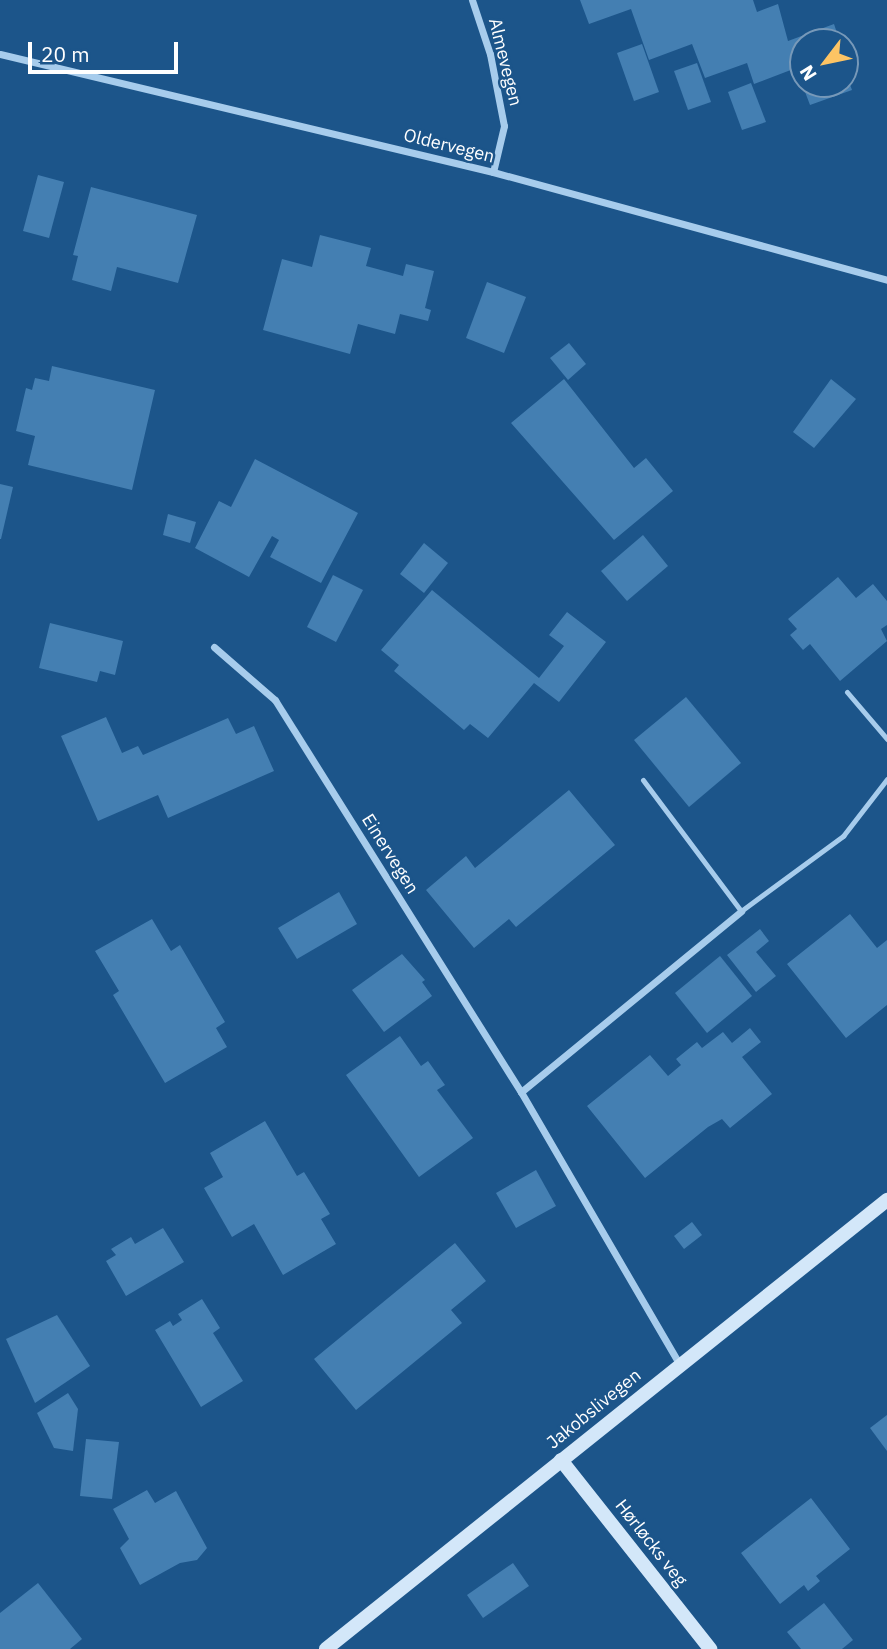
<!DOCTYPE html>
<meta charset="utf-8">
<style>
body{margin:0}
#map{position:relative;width:887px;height:1649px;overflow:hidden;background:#1c558a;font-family:"IBM Plex Sans",sans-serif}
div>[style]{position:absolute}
.building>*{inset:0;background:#447fb2}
.lane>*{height:5px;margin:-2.5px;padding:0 2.5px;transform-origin:2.5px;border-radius:2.5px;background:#a7ccec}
.street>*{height:7px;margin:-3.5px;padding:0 3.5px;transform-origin:3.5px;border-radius:3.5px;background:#a7ccec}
.secondary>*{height:14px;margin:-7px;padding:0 7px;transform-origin:7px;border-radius:7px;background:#d3e7f9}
span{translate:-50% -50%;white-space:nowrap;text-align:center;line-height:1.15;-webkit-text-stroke:5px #1c558a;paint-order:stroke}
.street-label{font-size:18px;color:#fff}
.north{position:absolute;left:789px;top:28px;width:70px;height:70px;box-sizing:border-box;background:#1c558a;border:2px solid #7799b9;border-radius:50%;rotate:238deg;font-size:19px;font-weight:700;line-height:28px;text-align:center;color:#fff}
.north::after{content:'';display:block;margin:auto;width:24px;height:32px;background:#fdc464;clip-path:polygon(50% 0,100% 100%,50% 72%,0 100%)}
.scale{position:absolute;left:28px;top:42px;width:150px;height:32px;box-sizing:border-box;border:4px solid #fff;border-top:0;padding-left:9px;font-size:21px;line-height:24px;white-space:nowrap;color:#fff;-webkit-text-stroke:5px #1c558a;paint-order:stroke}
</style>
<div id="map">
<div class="building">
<i style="clip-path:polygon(580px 0,753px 0,757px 12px,778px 4px,788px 41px,834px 24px,840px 42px,803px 42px,803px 84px,845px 84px,845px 71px,852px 90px,810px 105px,796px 68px,754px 84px,747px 63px,705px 78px,692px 44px,649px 60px,631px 9px,589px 24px)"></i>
<i style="clip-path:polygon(642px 44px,659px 92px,634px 101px,617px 53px)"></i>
<i style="clip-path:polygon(697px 63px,711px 102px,688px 110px,674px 71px)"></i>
<i style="clip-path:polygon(751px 83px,766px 122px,742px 130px,728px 92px)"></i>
<i style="clip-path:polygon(38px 175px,64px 182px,49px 238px,23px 231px)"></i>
<i style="clip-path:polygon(91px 187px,197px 215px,178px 283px,117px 267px,111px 291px,72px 280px,78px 256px,73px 255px)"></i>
<i style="clip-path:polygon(320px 235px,371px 248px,366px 266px,403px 276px,406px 264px,434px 271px,425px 308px,431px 310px,428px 321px,400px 314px,395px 334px,358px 324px,350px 354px,263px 330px,282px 259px,312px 267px)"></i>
<i style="clip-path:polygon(487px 282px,526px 297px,504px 353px,466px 338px)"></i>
<i style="clip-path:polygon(569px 343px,586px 364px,568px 380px,550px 358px)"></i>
<i style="clip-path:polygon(52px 366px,155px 390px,132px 490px,28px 465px,35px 436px,16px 431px,26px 388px,32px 390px,35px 378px,49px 381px)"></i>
<i style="clip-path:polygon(564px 379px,634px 468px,646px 458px,673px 491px,614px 540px,511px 423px)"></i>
<i style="clip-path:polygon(831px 379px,856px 399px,814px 448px,793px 432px)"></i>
<i style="clip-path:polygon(255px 459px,358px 513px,321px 583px,270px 557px,279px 540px,272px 536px,249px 577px,195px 548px,219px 501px,231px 507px)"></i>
<i style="clip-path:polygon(0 484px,13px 487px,1px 539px,0 539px)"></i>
<i style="clip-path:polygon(168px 514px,196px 522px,190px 543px,163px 535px)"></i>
<i style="clip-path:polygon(643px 535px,668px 566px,627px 601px,601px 571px)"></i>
<i style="clip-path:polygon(424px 543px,448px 563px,424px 593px,400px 574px)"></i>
<i style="clip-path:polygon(333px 575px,363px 590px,336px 642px,307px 627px)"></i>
<i style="clip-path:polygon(838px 577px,856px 598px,873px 584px,887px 601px,887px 625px,881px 629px,887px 641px,840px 681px,810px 644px,803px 650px,790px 635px,797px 629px,788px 619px)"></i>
<i style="clip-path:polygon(432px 590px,539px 678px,564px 646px,549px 635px,567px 612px,606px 642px,559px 702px,534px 683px,488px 738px,470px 724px,464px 730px,394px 671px,399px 665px,381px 650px)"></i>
<i style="clip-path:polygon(50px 623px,123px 641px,115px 675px,100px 671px,97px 682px,39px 668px)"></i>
<i style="clip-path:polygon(686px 697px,741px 763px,689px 807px,634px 740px)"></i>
<i style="clip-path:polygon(106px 717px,122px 753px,138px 746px,143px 755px,228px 718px,236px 734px,254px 726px,274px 771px,168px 818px,158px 795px,98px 821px,61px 736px)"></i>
<i style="clip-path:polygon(569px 790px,615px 845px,516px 927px,509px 919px,474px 948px,426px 890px,466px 856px,475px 868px)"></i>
<i style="clip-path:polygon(339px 892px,357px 924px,297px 959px,278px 928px)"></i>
<i style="clip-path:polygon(850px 914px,877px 948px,887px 940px,887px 1005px,846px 1038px,787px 964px)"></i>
<i style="clip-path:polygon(152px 919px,171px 951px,180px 945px,225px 1022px,216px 1028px,227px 1047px,165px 1083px,113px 995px,119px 991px,95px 951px)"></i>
<i style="clip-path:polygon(760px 929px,769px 941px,756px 952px,776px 976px,756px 992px,727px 955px)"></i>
<i style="clip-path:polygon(402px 954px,425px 980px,422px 982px,432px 996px,384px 1032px,352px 990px)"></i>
<i style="clip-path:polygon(720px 956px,752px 996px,707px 1033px,675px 993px)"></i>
<i style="clip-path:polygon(750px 1028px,761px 1042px,742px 1057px,772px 1094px,730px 1128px,722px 1119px,708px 1127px,645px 1178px,587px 1106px,650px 1055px,668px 1076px,681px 1065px,676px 1059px,697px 1042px,702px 1048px,723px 1032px,732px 1043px)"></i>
<i style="clip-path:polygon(400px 1036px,421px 1066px,428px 1061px,445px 1085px,437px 1090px,473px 1138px,419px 1177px,346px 1075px)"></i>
<i style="clip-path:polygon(265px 1121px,297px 1176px,304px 1172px,330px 1214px,321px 1219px,336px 1244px,283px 1275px,254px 1224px,232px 1237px,204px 1188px,223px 1177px,210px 1153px)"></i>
<i style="clip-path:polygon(536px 1170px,556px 1206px,516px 1228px,496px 1193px)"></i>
<i style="clip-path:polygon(692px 1222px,702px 1235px,684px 1249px,674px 1236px)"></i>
<i style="clip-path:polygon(163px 1228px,184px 1262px,126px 1296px,106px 1261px,116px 1255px,111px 1249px,131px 1237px,135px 1244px)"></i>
<i style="clip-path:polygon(455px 1243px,486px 1281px,451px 1310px,462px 1323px,356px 1410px,314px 1359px)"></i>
<i style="clip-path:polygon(202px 1299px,220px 1328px,213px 1333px,243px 1381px,201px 1407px,155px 1330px,170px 1321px,173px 1326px,182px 1320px,178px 1314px)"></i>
<i style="clip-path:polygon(57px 1315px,90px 1366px,35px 1403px,6px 1339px)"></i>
<i style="clip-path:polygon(68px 1393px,78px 1409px,73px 1451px,54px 1448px,37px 1413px)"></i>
<i style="clip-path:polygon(887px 1415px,887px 1451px,870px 1428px)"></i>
<i style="clip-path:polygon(86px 1439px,119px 1442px,112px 1499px,80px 1496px)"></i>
<i style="clip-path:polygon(147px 1490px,155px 1503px,176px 1491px,207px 1548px,197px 1560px,180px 1563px,140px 1585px,120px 1548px,129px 1539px,113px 1509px)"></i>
<i style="clip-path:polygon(811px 1498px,850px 1549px,816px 1576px,820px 1581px,808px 1591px,804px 1585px,780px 1604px,741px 1553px)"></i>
<i style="clip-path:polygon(513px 1563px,529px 1586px,483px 1618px,467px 1595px)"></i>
<i style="clip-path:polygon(38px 1583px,82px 1639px,70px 1649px,0 1649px,0 1613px)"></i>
<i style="clip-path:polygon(824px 1603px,853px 1640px,842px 1649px,801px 1649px,787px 1632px)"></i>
</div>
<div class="lane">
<i style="left:847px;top:692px;width:62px;rotate:49.6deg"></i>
<i style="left:643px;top:780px;width:164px;rotate:53.2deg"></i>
<i style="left:741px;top:911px;width:127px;rotate:-36.3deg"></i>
<i style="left:843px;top:836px;width:72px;rotate:-52.3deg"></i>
</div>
<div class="street">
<i style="left:472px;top:0;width:57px;rotate:71.6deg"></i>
<i style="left:490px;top:54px;width:73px;rotate:79deg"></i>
<i style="left:504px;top:126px;width:47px;rotate:103.4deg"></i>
<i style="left:0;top:54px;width:507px;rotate:13.46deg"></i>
<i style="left:493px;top:172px;width:409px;rotate:15.3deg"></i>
<i style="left:214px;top:647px;width:81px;rotate:41deg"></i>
<i style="left:275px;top:700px;width:463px;rotate:57.9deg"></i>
<i style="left:521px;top:1092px;width:316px;rotate:59.8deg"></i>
<i style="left:521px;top:1092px;width:285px;rotate:-39.4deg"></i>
</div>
<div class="secondary">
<i style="left:561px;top:1460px;width:241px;rotate:51.7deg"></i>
<i style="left:326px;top:1649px;width:719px;rotate:-38.67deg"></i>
</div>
<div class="street-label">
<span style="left:505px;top:62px;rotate:76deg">Almevegen</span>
<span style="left:449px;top:146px;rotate:14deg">Oldervegen</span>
<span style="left:390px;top:854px;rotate:58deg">Einervegen</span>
<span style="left:594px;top:1409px;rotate:-39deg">Jakobslivegen</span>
<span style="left:651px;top:1543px;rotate:52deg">Hørløcks veg</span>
</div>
<div class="north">N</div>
<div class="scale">20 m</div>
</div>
